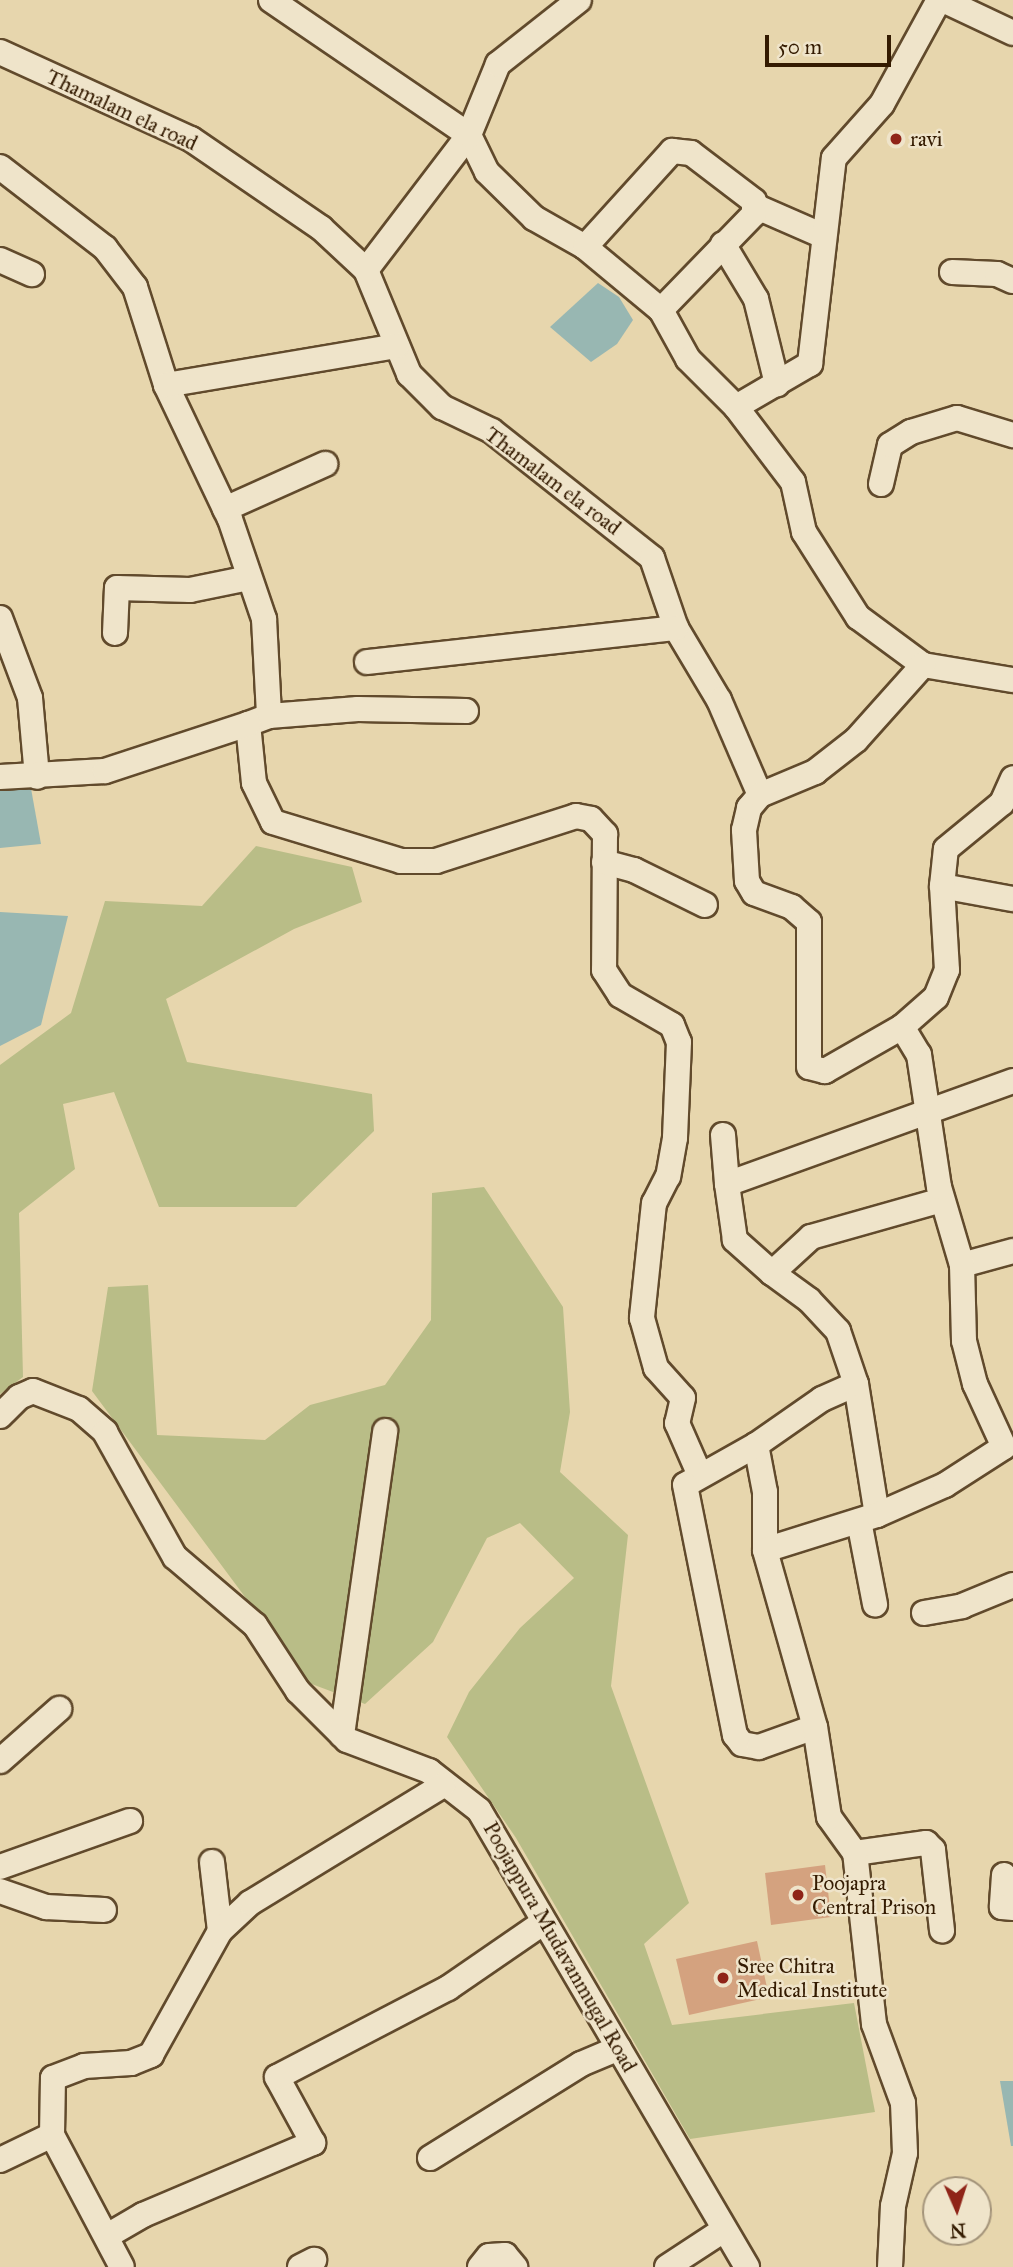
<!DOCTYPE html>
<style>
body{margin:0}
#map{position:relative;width:1013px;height:2267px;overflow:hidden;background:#e7d6ad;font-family:"IM FELL Great Primer",serif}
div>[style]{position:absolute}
.green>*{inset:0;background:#b9bd87}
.water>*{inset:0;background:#98b7b2}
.building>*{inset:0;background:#d4a27f}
.roads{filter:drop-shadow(2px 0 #614a2c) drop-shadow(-2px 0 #614a2c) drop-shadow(0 2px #614a2c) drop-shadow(0 -2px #614a2c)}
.minor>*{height:24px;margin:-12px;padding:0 12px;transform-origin:12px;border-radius:12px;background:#efe4ca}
.dots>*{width:19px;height:19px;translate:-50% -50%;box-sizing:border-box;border:4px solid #efe4ca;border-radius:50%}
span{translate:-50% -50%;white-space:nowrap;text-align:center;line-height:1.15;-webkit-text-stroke:5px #efe4ca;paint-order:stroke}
.street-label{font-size:21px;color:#341b01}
.poi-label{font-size:21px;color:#341b01}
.left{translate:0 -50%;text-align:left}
.north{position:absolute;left:922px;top:2176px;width:70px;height:70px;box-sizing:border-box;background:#efe4ca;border:2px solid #a4947a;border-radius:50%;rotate:177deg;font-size:19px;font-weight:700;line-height:28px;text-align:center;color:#341b01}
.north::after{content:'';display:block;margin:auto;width:24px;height:32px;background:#8f2418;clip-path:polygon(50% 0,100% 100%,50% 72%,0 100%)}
.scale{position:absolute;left:765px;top:35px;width:126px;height:32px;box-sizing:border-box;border:4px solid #341b01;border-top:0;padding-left:9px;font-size:21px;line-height:24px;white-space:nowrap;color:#341b01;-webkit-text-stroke:5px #efe4ca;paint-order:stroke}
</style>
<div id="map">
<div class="green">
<i style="clip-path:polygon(256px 846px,352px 867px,362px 902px,294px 929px,166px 999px,187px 1062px,372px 1094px,374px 1131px,296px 1207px,159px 1207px,114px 1092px,63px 1104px,75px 1169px,19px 1213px,23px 1377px,0 1394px,0 1065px,71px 1013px,105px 901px,202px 906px)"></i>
<i style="clip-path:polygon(484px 1187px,563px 1307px,570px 1412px,560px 1472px,628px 1535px,611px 1686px,689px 1903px,644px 1944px,672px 2025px,854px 2003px,875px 2112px,690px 2139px,516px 1838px,447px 1737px,469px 1692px,520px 1628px,574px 1578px,520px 1523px,487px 1538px,433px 1642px,365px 1704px,309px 1683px,92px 1391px,108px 1287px,148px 1285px,157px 1435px,265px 1440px,310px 1405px,385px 1385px,431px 1320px,432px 1193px)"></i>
</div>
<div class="water">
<i style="clip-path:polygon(598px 283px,619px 297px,633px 320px,617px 344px,591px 362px,550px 327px)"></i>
<i style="clip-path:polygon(0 783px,30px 783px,41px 844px,0 848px)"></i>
<i style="clip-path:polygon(0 912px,68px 916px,41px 1025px,0 1046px)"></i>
<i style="clip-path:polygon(1000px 2081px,1013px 2081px,1013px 2146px,1011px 2146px)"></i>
</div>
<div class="building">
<i style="clip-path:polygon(825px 1865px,831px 1917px,771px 1925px,765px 1873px)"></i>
<i style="clip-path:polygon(757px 1941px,769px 1997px,689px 2015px,676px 1959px)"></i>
</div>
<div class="roads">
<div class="minor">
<i style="left:271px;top:0;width:240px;rotate:34.3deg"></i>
<i style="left:469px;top:135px;width:41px;rotate:64.1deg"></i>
<i style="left:487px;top:172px;width:66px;rotate:44.4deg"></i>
<i style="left:534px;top:218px;width:59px;rotate:29.6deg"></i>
<i style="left:585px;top:247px;width:99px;rotate:39.7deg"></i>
<i style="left:661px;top:310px;width:56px;rotate:61.1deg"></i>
<i style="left:688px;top:359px;width:68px;rotate:45deg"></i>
<i style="left:736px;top:407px;width:94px;rotate:52.8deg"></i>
<i style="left:793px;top:482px;width:51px;rotate:77.6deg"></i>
<i style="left:804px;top:532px;width:101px;rotate:57.6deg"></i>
<i style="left:858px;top:617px;width:81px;rotate:36.4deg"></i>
<i style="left:923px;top:665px;width:91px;rotate:9.5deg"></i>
<i style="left:943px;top:0;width:77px;rotate:25.2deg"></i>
<i style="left:0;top:52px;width:210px;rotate:24.5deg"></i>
<i style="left:191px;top:139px;width:158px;rotate:34.4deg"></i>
<i style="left:321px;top:228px;width:62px;rotate:43deg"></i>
<i style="left:366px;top:270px;width:113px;rotate:67.5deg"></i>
<i style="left:409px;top:374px;width:47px;rotate:45deg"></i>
<i style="left:442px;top:407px;width:55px;rotate:25.6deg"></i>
<i style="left:492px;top:431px;width:204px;rotate:38.4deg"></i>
<i style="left:652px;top:558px;width:74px;rotate:71.1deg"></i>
<i style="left:676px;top:628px;width:84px;rotate:59.2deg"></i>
<i style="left:719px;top:700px;width:103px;rotate:66.7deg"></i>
<i style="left:0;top:167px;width:133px;rotate:37.6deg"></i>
<i style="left:105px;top:248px;width:49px;rotate:52.4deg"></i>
<i style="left:135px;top:287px;width:103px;rotate:72.4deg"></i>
<i style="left:166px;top:385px;width:148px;rotate:64.5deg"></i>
<i style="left:230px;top:519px;width:106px;rotate:71.2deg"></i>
<i style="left:264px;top:619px;width:97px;rotate:87deg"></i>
<i style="left:269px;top:716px;width:22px;rotate:159deg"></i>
<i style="left:248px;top:724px;width:59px;rotate:84.2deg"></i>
<i style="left:254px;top:783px;width:43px;rotate:64deg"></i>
<i style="left:273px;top:822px;width:134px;rotate:16.9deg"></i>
<i style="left:401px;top:861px;width:35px"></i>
<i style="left:436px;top:861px;width:147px;rotate:-17.8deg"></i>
<i style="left:576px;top:816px;width:15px;rotate:11deg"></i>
<i style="left:591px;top:819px;width:21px;rotate:47deg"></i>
<i style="left:605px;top:834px;width:136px;rotate:90.4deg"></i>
<i style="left:604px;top:970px;width:30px;rotate:57deg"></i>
<i style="left:620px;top:995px;width:60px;rotate:30deg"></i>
<i style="left:672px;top:1025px;width:18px;rotate:68deg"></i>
<i style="left:679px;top:1042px;width:96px;rotate:92.4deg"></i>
<i style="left:675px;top:1138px;width:39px;rotate:100deg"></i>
<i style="left:668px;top:1176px;width:30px;rotate:117deg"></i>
<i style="left:654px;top:1203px;width:116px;rotate:96deg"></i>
<i style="left:642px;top:1318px;width:52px;rotate:74.4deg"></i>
<i style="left:656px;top:1368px;width:40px;rotate:48deg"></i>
<i style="left:683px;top:1398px;width:26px;rotate:103deg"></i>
<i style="left:677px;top:1423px;width:55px;rotate:66.3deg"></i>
<i style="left:757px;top:207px;width:70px;rotate:23.6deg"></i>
<i style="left:723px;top:244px;width:64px;rotate:59deg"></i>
<i style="left:756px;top:299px;width:88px;rotate:76.1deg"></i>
<i style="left:585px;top:247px;width:130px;rotate:-47.8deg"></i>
<i style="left:672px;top:151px;width:19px;rotate:6deg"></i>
<i style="left:691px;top:153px;width:79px;rotate:37.3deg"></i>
<i style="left:754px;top:201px;width:13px;rotate:90deg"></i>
<i style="left:754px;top:214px;width:134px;rotate:134.1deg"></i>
<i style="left:0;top:260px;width:35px;rotate:24deg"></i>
<i style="left:366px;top:270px;width:170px;rotate:-52.7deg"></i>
<i style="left:469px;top:135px;width:77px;rotate:-67.8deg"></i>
<i style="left:498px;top:64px;width:103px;rotate:-38.3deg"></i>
<i style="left:952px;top:272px;width:45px;rotate:2.5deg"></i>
<i style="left:997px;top:274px;width:17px;rotate:24deg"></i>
<i style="left:166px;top:385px;width:234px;rotate:-9.6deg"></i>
<i style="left:736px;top:407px;width:86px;rotate:-30.2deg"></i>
<i style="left:810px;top:364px;width:207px;rotate:-83.4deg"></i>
<i style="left:834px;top:158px;width:72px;rotate:-48.4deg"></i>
<i style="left:882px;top:104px;width:119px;rotate:-61.3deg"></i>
<i style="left:881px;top:484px;width:40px;rotate:-77deg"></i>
<i style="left:890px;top:445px;width:25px;rotate:-32deg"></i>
<i style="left:911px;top:432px;width:48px;rotate:-16.9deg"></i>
<i style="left:957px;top:418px;width:59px;rotate:16.9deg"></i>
<i style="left:225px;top:509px;width:110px;rotate:-24.2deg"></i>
<i style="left:0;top:618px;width:85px;rotate:69.4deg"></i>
<i style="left:30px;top:698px;width:79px;rotate:84.9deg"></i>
<i style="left:115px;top:633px;width:45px;rotate:-87.5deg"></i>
<i style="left:117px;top:588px;width:73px;rotate:1.6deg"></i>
<i style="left:190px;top:590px;width:60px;rotate:-11.5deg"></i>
<i style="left:367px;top:662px;width:311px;rotate:-6.3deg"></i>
<i style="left:269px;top:716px;width:89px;rotate:-4.5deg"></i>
<i style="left:358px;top:709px;width:108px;rotate:1.1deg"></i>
<i style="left:0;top:777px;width:105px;rotate:-3.3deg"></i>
<i style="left:105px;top:771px;width:151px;rotate:-18.2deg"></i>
<i style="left:604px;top:862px;width:31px;rotate:15deg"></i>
<i style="left:634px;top:870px;width:79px;rotate:26.2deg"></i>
<i style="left:942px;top:886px;width:72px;rotate:10.4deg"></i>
<i style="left:902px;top:1027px;width:45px;rotate:-41.4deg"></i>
<i style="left:936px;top:997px;width:29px;rotate:-68deg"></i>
<i style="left:947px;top:970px;width:84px;rotate:-93.4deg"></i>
<i style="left:942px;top:886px;width:37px;rotate:-84deg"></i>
<i style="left:946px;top:849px;width:72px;rotate:-39.4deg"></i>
<i style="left:1002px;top:803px;width:27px;rotate:-66deg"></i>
<i style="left:723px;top:1135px;width:49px;rotate:85.3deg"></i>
<i style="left:962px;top:1265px;width:53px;rotate:-15.4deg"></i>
<i style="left:772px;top:1273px;width:50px;rotate:-138.3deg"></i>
<i style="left:735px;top:1240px;width:57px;rotate:-98.1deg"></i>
<i style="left:727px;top:1184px;width:304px;rotate:-19.8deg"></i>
<i style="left:0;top:1416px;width:27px;rotate:-45deg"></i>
<i style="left:19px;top:1397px;width:15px;rotate:-23deg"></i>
<i style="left:33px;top:1391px;width:49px;rotate:21.4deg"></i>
<i style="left:79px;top:1409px;width:35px;rotate:41deg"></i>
<i style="left:105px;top:1432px;width:143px;rotate:60.8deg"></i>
<i style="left:175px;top:1557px;width:105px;rotate:40.4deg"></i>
<i style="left:255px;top:1625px;width:79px;rotate:56.9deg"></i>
<i style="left:298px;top:1691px;width:69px;rotate:45deg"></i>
<i style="left:347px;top:1740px;width:88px;rotate:20.7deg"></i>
<i style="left:429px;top:1771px;width:63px;rotate:38deg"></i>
<i style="left:479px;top:1810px;width:530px;rotate:59.61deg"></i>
<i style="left:756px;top:1445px;width:80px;rotate:-34.9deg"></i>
<i style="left:822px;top:1399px;width:37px;rotate:-24deg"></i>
<i style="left:877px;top:1515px;width:133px;rotate:-99.1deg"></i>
<i style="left:856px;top:1384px;width:56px;rotate:-108.8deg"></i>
<i style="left:838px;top:1331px;width:42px;rotate:-133.1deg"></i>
<i style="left:809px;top:1300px;width:46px;rotate:-143.9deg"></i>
<i style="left:772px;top:1273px;width:53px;rotate:-42.7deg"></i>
<i style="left:811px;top:1237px;width:136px;rotate:-15.8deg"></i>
<i style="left:859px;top:1521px;width:85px;rotate:79.1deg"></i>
<i style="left:765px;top:1550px;width:58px;rotate:-90deg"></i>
<i style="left:765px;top:1492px;width:48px;rotate:-100.8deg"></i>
<i style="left:756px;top:1445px;width:81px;rotate:150.6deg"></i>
<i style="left:685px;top:1485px;width:255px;rotate:78.7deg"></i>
<i style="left:735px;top:1735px;width:11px;rotate:52deg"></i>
<i style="left:742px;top:1744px;width:17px;rotate:10deg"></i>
<i style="left:759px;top:1747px;width:59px;rotate:-19.7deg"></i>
<i style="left:924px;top:1613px;width:39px;rotate:-10deg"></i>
<i style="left:962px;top:1606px;width:55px;rotate:-22.4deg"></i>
<i style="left:342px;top:1735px;width:307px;rotate:-81.9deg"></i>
<i style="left:0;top:1761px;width:79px;rotate:-41.4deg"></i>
<i style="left:855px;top:1853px;width:72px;rotate:-8deg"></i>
<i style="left:926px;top:1843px;width:10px;rotate:45deg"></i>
<i style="left:933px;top:1850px;width:81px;rotate:83.6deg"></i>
<i style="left:212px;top:1862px;width:69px;rotate:83.4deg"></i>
<i style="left:0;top:1867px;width:138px;rotate:-19.5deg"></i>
<i style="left:1004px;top:1875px;width:32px;rotate:94deg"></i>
<i style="left:1002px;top:1907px;width:11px;rotate:5deg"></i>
<i style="left:0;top:1891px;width:49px;rotate:19.2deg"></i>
<i style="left:46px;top:1907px;width:58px;rotate:3deg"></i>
<i style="left:52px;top:2135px;width:149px;rotate:62.1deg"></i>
<i style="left:430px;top:2158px;width:178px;rotate:-31.9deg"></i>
<i style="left:581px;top:2064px;width:41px;rotate:-22.8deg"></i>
<i style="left:0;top:2160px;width:58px;rotate:-25.7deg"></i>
<i style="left:52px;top:2135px;width:57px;rotate:-89deg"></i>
<i style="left:53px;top:2078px;width:33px;rotate:-21deg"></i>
<i style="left:84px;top:2066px;width:47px;rotate:-3.7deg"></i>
<i style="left:131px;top:2063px;width:22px;rotate:-22deg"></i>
<i style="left:151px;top:2055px;width:142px;rotate:-60.9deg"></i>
<i style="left:220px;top:1931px;width:41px;rotate:-43deg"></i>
<i style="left:250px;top:1903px;width:226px;rotate:-31.4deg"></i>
<i style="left:107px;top:2236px;width:42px;rotate:-30.3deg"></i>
<i style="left:143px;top:2215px;width:185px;rotate:-23deg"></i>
<i style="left:313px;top:2143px;width:75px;rotate:-118.6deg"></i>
<i style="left:277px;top:2077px;width:193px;rotate:-27.5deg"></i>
<i style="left:448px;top:1988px;width:116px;rotate:-34.5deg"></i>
<i style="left:300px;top:2267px;width:16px;rotate:-27deg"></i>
<i style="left:480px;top:2267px;width:14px;rotate:-51deg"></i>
<i style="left:489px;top:2256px;width:16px;rotate:-4deg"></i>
<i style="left:505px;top:2255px;width:16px;rotate:50deg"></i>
<i style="left:667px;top:2267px;width:66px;rotate:-33.2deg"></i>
<i style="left:890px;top:2267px;width:61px;rotate:-87.2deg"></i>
<i style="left:893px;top:2206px;width:54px;rotate:-77.2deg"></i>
<i style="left:905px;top:2153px;width:50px;rotate:-92.3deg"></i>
<i style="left:903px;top:2103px;width:84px;rotate:-110.2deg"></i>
<i style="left:874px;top:2024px;width:172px;rotate:-96.3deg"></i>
<i style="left:855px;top:1853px;width:44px;rotate:-125.8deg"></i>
<i style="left:829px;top:1817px;width:91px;rotate:-98.8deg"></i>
<i style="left:815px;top:1727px;width:184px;rotate:-105.8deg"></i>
<i style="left:765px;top:1550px;width:117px;rotate:-17.4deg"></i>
<i style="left:877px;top:1515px;width:74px;rotate:-23.8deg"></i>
<i style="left:945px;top:1485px;width:70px;rotate:-32.8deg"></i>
<i style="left:1004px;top:1447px;width:69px;rotate:-114.7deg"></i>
<i style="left:975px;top:1384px;width:44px;rotate:-104.3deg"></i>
<i style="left:964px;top:1341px;width:76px;rotate:-91.5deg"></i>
<i style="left:962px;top:1265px;width:81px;rotate:-106.4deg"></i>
<i style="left:939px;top:1187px;width:134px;rotate:-98.6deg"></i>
<i style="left:919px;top:1055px;width:33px;rotate:-121deg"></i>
<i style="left:902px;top:1027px;width:89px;rotate:150.3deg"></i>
<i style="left:825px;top:1071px;width:16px;rotate:-166deg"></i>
<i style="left:809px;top:1067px;width:145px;rotate:-90deg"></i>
<i style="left:809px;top:922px;width:23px;rotate:-139deg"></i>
<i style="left:792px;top:907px;width:40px;rotate:-159.8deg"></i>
<i style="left:754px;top:893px;width:14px;rotate:-120deg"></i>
<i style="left:747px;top:881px;width:51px;rotate:-93.4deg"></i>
<i style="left:744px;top:830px;width:23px;rotate:-77deg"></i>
<i style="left:749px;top:808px;width:17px;rotate:-50deg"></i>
<i style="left:760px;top:795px;width:60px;rotate:-22.7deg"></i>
<i style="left:815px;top:772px;width:52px;rotate:-38deg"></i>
<i style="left:856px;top:740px;width:101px;rotate:-48.2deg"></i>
</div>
</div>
<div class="dots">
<i style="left:896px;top:139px;background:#8f2418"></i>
<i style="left:798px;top:1895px;background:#8f2418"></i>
<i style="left:723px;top:1978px;background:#8f2418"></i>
</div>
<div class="street-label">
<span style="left:122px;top:110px;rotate:25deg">Thamalam ela road</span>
<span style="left:553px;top:481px;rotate:37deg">Thamalam ela road</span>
<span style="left:560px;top:1947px;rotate:60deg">Poojappura Mudavanmugal Road</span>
</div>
<div class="poi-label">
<span class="left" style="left:910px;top:139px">ravi</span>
<span class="left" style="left:812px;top:1895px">Poojapra<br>Central Prison</span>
<span class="left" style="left:737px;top:1978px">Sree Chitra<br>Medical Institute</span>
</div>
<div class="north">N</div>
<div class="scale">50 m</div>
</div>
